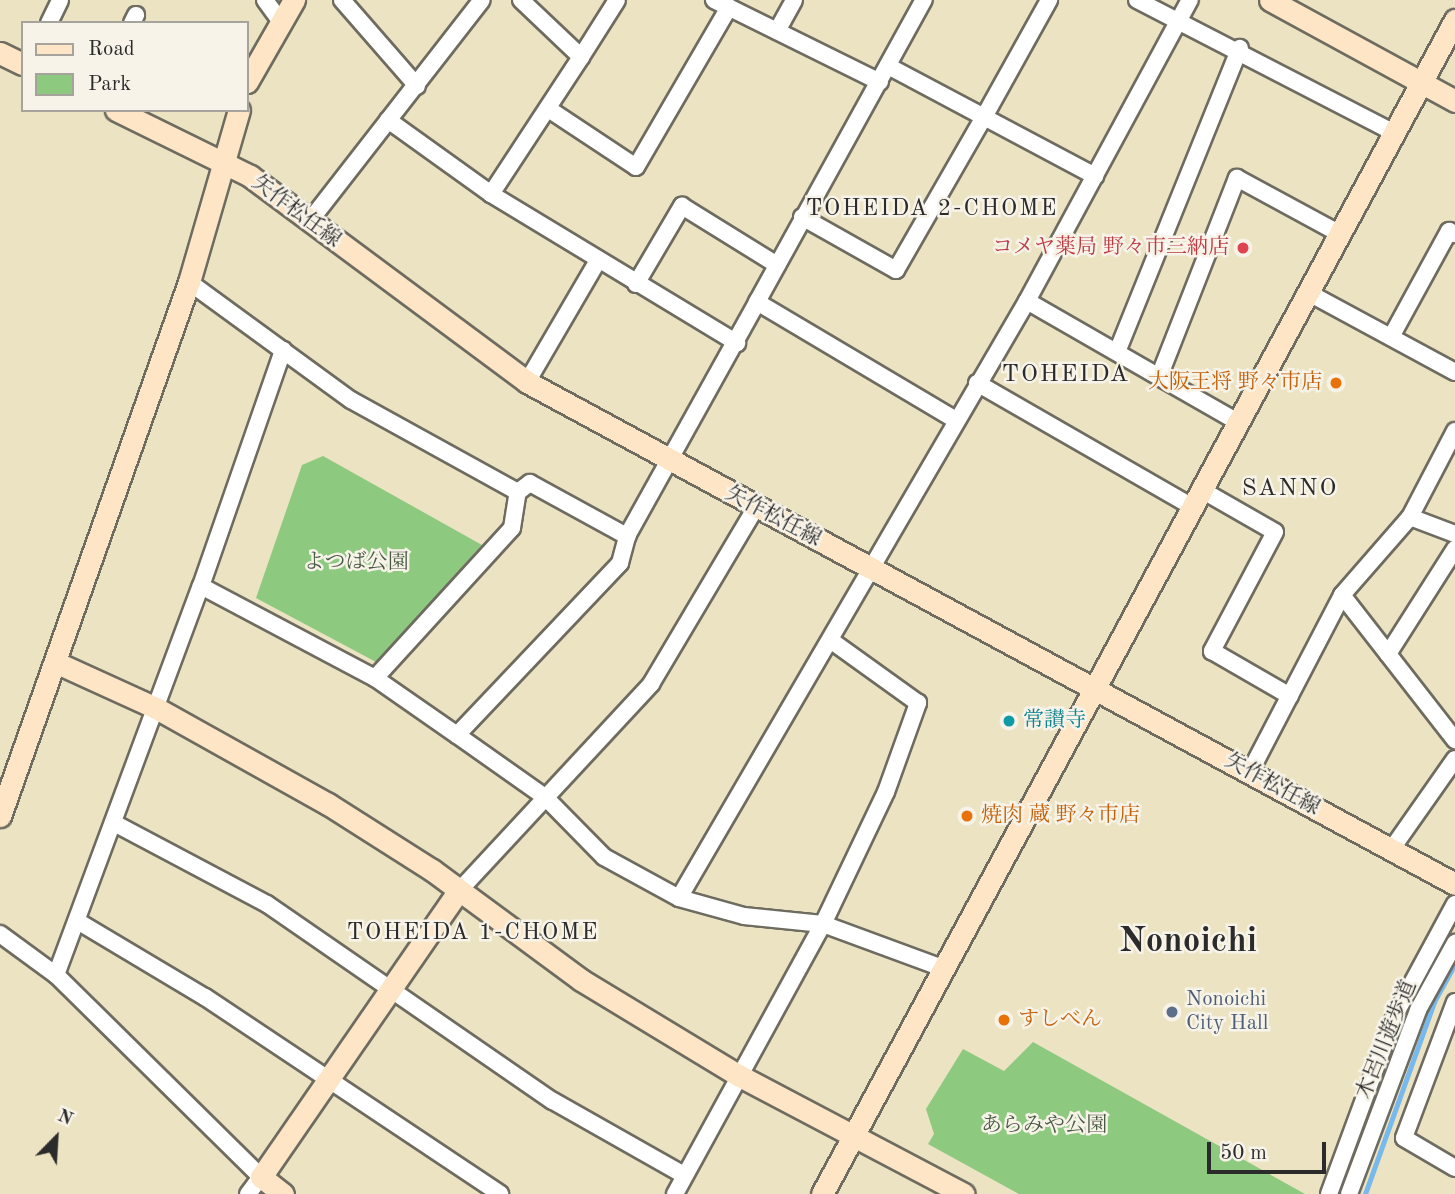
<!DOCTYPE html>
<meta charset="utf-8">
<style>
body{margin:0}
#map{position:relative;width:1455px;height:1194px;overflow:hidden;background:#ebe3c2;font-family:"Old Standard TT","Noto Serif JP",serif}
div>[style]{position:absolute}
.green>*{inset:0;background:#8dc97f}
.stream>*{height:4.5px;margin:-2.25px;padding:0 2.25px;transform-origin:2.25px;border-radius:2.25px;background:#77b9ec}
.roads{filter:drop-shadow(2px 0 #6e6b60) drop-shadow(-2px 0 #6e6b60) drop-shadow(0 2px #6e6b60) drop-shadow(0 -2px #6e6b60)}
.street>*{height:16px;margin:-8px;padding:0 8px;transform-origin:8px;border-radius:8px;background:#fff}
.secondary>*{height:21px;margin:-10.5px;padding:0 10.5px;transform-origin:10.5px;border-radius:10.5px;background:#fde5c5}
.dots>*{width:19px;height:19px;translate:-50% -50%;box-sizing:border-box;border:4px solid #f7f3e8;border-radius:50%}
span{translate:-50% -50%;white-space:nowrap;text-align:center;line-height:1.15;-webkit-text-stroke:5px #f7f3e8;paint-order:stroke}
.street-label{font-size:21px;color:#2b2b2b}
.health-label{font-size:21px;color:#be3a42}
.right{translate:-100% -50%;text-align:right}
.food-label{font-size:21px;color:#c56008}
.left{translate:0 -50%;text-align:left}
.park-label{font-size:21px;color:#485a44}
.culture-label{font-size:21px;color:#0d838f}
.service-label{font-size:21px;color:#4e5e75}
.neighbourhood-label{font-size:23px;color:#2b2b2b;letter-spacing:2px}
.quarter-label{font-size:24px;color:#2b2b2b;letter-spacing:2px}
.town-label{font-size:35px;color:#2b2b2b;font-weight:700}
.legend{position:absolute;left:21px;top:21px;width:228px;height:91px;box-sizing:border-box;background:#f7f3e8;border:2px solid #a5a39c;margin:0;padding:9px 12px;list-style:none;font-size:21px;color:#2b2b2b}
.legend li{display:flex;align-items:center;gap:14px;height:35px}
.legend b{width:35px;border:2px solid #a5a39c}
.north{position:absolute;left:21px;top:1103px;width:70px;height:70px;-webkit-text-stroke:5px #f7f3e8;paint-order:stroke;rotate:24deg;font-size:19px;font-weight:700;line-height:28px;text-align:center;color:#2b2b2b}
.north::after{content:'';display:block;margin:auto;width:24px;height:32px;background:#2b2b2b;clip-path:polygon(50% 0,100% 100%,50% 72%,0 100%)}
.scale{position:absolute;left:1207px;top:1142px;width:119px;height:32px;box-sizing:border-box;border:4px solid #2b2b2b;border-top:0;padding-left:9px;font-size:21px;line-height:24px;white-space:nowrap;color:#2b2b2b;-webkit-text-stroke:5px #f7f3e8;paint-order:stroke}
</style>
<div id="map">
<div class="green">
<i style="clip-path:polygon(323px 456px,482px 545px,376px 662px,256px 598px,302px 465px)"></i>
<i style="clip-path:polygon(1033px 1042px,1305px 1194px,1019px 1194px,928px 1144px,934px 1134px,926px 1109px,963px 1049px,1004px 1071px)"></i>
</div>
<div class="stream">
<i style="left:1365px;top:1194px;width:204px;rotate:-70.2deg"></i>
<i style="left:1434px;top:1002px;width:43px;rotate:-61.1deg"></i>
</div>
<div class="roads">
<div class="street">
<i style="left:265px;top:0;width:26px;rotate:54deg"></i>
<i style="left:342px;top:0;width:114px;rotate:48.9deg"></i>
<i style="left:521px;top:0;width:83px;rotate:43.5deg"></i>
<i style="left:581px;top:57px;width:164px;rotate:123.3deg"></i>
<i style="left:491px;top:194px;width:288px;rotate:31.2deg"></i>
<i style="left:714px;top:0;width:185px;rotate:26.3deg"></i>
<i style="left:1137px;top:0;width:290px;rotate:27.3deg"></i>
<i style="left:49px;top:23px;width:25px;rotate:-64deg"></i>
<i style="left:132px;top:23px;width:9px;rotate:-63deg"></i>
<i style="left:777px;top:31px;width:35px;rotate:-61deg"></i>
<i style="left:581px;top:57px;width:67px;rotate:-57.7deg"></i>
<i style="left:888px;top:66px;width:109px;rotate:28deg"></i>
<i style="left:984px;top:117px;width:134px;rotate:-60.9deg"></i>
<i style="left:550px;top:110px;width:103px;rotate:33.5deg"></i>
<i style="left:636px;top:167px;width:185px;rotate:-59.8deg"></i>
<i style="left:388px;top:120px;width:127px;rotate:35.7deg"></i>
<i style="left:802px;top:217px;width:108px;rotate:29.4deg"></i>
<i style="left:896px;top:270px;width:177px;rotate:-60.1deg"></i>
<i style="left:984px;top:117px;width:126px;rotate:28deg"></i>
<i style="left:309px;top:222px;width:281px;rotate:-52.1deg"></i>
<i style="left:189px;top:282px;width:200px;rotate:36.1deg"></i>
<i style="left:351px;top:400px;width:191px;rotate:28.9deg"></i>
<i style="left:518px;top:492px;width:15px;rotate:-37deg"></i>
<i style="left:530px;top:483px;width:111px;rotate:28.7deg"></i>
<i style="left:636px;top:284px;width:91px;rotate:-59.5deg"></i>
<i style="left:682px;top:206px;width:112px;rotate:31.8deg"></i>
<i style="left:1307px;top:292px;width:168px;rotate:28.4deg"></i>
<i style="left:1027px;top:301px;width:152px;rotate:29.9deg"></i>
<i style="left:757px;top:302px;width:345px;rotate:-61.1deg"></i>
<i style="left:1391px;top:337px;width:121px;rotate:-61.3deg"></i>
<i style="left:1449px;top:231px;width:7px;rotate:27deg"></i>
<i style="left:1117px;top:352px;width:328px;rotate:-68deg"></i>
<i style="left:527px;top:382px;width:139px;rotate:-59.7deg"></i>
<i style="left:977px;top:383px;width:247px;rotate:29.9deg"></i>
<i style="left:1236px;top:421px;width:89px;rotate:-150.3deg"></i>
<i style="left:1159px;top:377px;width:214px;rotate:-68.6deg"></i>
<i style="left:1237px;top:178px;width:117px;rotate:28.5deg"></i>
<i style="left:1200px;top:489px;width:86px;rotate:29.8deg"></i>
<i style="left:1275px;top:532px;width:135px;rotate:117.9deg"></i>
<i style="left:1212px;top:651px;width:90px;rotate:30deg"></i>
<i style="left:1410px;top:517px;width:48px;rotate:20.7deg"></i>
<i style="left:201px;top:586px;width:250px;rotate:-70.8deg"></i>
<i style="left:1342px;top:595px;width:184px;rotate:52.1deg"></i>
<i style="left:1388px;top:654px;width:125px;rotate:-57.5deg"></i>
<i style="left:375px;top:678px;width:203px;rotate:-47.6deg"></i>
<i style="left:512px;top:528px;width:36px;rotate:-81deg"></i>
<i style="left:457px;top:735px;width:108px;rotate:35.2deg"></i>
<i style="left:545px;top:797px;width:84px;rotate:45.5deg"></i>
<i style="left:604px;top:857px;width:85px;rotate:28.7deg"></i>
<i style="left:679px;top:898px;width:67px;rotate:15.5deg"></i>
<i style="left:744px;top:916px;width:79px;rotate:5.8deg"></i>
<i style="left:823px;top:924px;width:125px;rotate:20.2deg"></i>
<i style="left:1250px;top:772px;width:199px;rotate:-62.5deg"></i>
<i style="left:1342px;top:595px;width:103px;rotate:-48.9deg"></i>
<i style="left:1410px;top:517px;width:97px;rotate:-62.4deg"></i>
<i style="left:114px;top:823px;width:173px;rotate:27.9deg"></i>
<i style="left:267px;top:904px;width:347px;rotate:34.6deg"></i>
<i style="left:553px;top:1101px;width:150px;rotate:29.5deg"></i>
<i style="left:1391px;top:850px;width:111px;rotate:-54.9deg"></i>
<i style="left:457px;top:893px;width:285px;rotate:-47.1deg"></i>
<i style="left:651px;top:684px;width:204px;rotate:-59.3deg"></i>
<i style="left:679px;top:898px;width:691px;rotate:-59.76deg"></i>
<i style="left:1027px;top:301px;width:342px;rotate:-61.6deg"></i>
<i style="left:79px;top:922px;width:147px;rotate:30.8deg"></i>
<i style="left:205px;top:997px;width:355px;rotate:33.7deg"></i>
<i style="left:0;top:934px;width:69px;rotate:36.2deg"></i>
<i style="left:1455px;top:1002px;width:145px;rotate:110.6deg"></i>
<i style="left:1404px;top:1138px;width:59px;rotate:30.5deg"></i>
<i style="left:248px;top:1194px;width:21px;rotate:-53deg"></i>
<i style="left:261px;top:1177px;width:288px;rotate:-135.4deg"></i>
<i style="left:56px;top:975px;width:415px;rotate:-69.6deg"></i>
<i style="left:201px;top:586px;width:197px;rotate:27.9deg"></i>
<i style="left:375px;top:678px;width:100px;rotate:34.8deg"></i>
<i style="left:457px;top:735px;width:237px;rotate:-46.5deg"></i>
<i style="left:620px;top:563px;width:28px;rotate:-75deg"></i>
<i style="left:627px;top:536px;width:268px;rotate:-60.9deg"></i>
<i style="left:757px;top:302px;width:229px;rotate:30.7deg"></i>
<i style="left:675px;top:1194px;width:308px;rotate:-61.3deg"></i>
<i style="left:823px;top:924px;width:146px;rotate:-64.5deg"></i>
<i style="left:886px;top:792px;width:95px;rotate:-70.2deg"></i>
<i style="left:918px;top:703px;width:105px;rotate:-144.3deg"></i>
<i style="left:1329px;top:1194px;width:193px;rotate:-69.7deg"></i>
<i style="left:1396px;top:1013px;width:124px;rotate:-61.6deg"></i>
<i style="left:1349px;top:1194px;width:197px;rotate:-69.4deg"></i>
<i style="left:1418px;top:1010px;width:77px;rotate:-61.1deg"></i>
</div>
<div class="secondary">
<i style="left:1270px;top:0;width:211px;rotate:28.6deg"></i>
<i style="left:0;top:53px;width:25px;rotate:26deg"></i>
<i style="left:247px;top:82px;width:95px;rotate:-60.2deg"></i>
<i style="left:116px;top:110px;width:149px;rotate:26.2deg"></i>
<i style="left:250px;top:176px;width:345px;rotate:36.6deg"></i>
<i style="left:527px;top:382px;width:1055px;rotate:28.41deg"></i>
<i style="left:55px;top:662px;width:111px;rotate:24.5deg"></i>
<i style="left:156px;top:708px;width:197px;rotate:29.2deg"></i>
<i style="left:328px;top:804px;width:123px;rotate:32.4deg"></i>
<i style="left:432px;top:870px;width:185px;rotate:36.4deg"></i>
<i style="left:581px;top:980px;width:184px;rotate:31.2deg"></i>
<i style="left:738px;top:1075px;width:255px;rotate:27.8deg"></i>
<i style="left:0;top:816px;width:566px;rotate:-70.51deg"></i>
<i style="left:189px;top:282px;width:179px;rotate:-73.8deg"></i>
<i style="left:283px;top:1194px;width:28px;rotate:-142deg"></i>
<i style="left:261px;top:1177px;width:345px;rotate:-55.4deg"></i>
<i style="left:822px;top:1194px;width:1334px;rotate:-61.67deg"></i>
</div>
</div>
<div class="dots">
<i style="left:1243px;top:248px;background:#e0444e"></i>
<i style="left:1336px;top:383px;background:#e8710a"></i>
<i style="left:1009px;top:721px;background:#0f9aa8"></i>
<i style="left:967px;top:816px;background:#e8710a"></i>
<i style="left:1172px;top:1012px;background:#5c6f8a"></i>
<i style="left:1004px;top:1020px;background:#e8710a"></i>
</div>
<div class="street-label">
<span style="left:296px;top:212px;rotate:37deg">矢作松任線</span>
<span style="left:773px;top:517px;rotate:28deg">矢作松任線</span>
<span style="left:1272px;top:785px;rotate:29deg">矢作松任線</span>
<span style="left:1387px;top:1040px;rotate:-68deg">木呂川遊歩道</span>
</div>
<div class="health-label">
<span class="right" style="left:1229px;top:248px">コメヤ薬局 野々市三納店</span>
</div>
<div class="food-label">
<span class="right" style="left:1322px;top:383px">大阪王将 野々市店</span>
<span class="left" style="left:981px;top:816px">焼肉 蔵 野々市店</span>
<span class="left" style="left:1018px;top:1020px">すしべん</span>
</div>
<div class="park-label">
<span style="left:356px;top:563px">よつば公園</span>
<span style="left:1044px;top:1126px">あらみや公園</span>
</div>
<div class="culture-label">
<span class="left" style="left:1023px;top:721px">常讃寺</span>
</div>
<div class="service-label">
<span class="left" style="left:1186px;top:1012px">Nonoichi<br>City Hall</span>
</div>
<div class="neighbourhood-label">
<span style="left:932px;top:209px">TOHEIDA 2-CHOME</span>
<span style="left:473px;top:933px">TOHEIDA 1-CHOME</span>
</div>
<div class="quarter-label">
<span style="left:1066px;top:376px">TOHEIDA</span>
<span style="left:1290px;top:490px">SANNO</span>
</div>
<div class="town-label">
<span style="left:1188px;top:942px">Nonoichi</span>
</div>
<ul class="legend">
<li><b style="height:9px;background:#fde5c5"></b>Road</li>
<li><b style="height:19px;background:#8dc97f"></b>Park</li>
</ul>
<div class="north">N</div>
<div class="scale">50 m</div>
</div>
